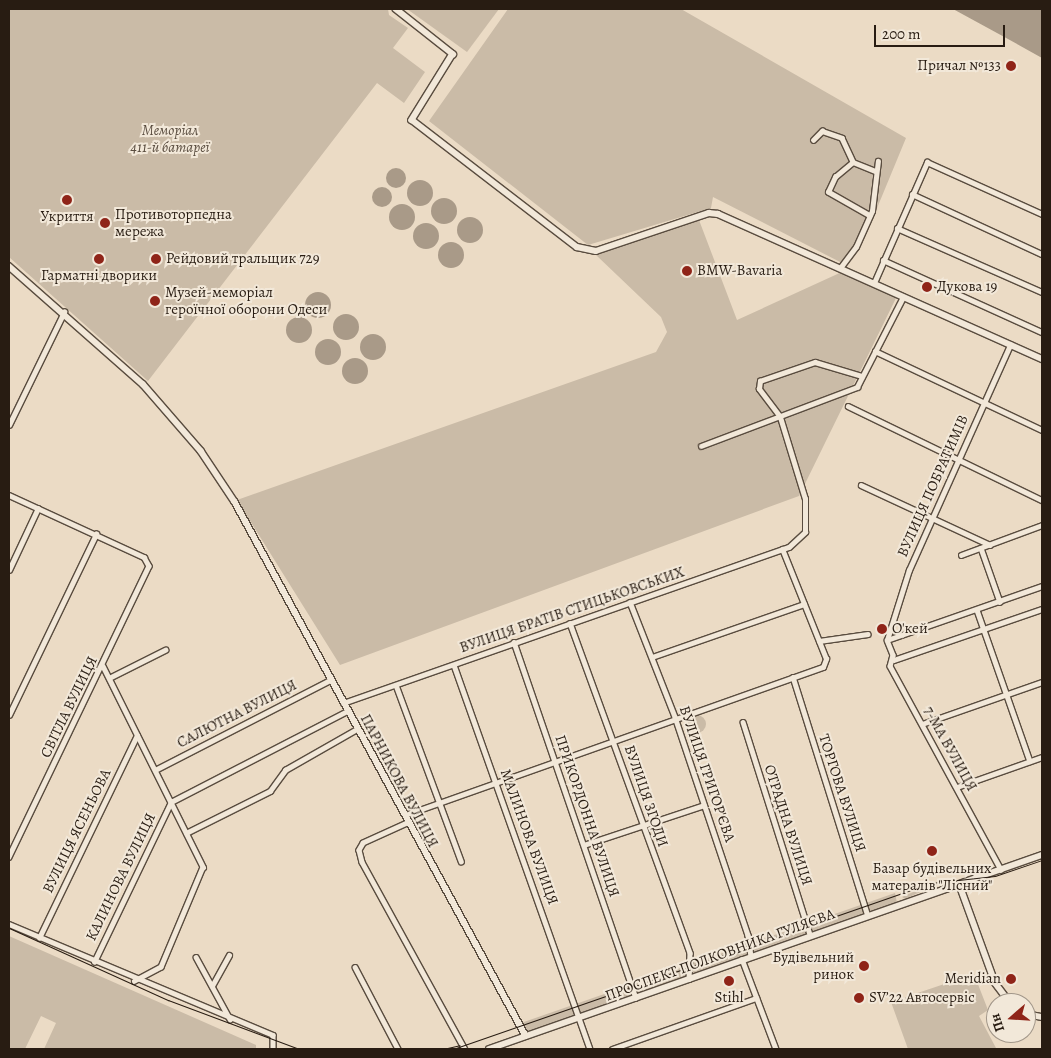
<!DOCTYPE html>
<meta charset="utf-8">
<style>
body{margin:0}
#map{position:relative;width:1051px;height:1058px;overflow:hidden;background:#ebdbc5;font-family:Alegreya,serif}
div>[style]{position:absolute}
.green>*{inset:0;background:#cabba7}
.round{border-radius:50%}
.water>*{inset:0;background:#a99a88}
.roads{filter:drop-shadow(1px 0 #594c3f) drop-shadow(-1px 0 #594c3f) drop-shadow(0 1px #594c3f) drop-shadow(0 -1px #594c3f)}
.minor>*{height:4.5px;margin:-2.25px;padding:0 2.25px;transform-origin:2.25px;border-radius:2.25px;background:#f2e8d9}
.tertiary>*{height:5.5px;margin:-2.75px;padding:0 2.75px;transform-origin:2.75px;border-radius:2.75px;background:#f2e8d9}
.secondary>*{height:6px;margin:-3px;padding:0 3px;transform-origin:3px;border-radius:3px;background:#f2e8d9}
.tram>*{height:1px;margin:-0.5px;padding:0 0.5px;transform-origin:0.5px;border-radius:0.5px;background:#281c12}
.dots>*{width:14px;height:14px;translate:-50% -50%;box-sizing:border-box;border:2px solid #f2e8d9;border-radius:50%}
span{translate:-50% -50%;white-space:nowrap;text-align:center;line-height:1.15;-webkit-text-stroke:4px #f2e8d9;paint-order:stroke}
.poi-label{font-size:15px;color:#281c12}
.right{translate:-100% -50%;text-align:right}
.left{translate:0 -50%;text-align:left}
.park-label{font-size:15px;color:#594c3f;font-style:italic}
.street-label{font-size:15px;color:#281c12}
.frame{position:absolute;inset:0;border:10px solid #281c12;pointer-events:none}
.north{position:absolute;left:986px;top:993px;width:50px;height:50px;box-sizing:border-box;background:#f2e8d9;border:1px solid #a19689;border-radius:50%;rotate:251deg;font-size:14px;font-weight:700;line-height:20px;text-align:center;color:#281c12}
.north::after{content:'';display:block;margin:auto;width:18px;height:22px;background:#8f2418;clip-path:polygon(50% 0,100% 100%,50% 72%,0 100%)}
.scale{position:absolute;left:874px;top:25px;width:131px;height:22px;box-sizing:border-box;border:2px solid #281c12;border-top:0;padding-left:6px;font-size:15px;line-height:18px;white-space:nowrap;color:#281c12;-webkit-text-stroke:4px #f2e8d9;paint-order:stroke}
</style>
<div id="map">
<div class="green">
<i style="clip-path:polygon(9px 9px,388px 9px,389px 15px,408px 28px,393px 48px,425px 72px,404px 103px,377px 83px,148px 381px,9px 257px)"></i>
<i style="clip-path:polygon(407px 9px,499px 9px,467px 52px)"></i>
<i style="clip-path:polygon(508px 9px,681px 9px,906px 138px,875px 213px,844px 264px,713px 197px,711px 208px,588px 245px,429px 121px)"></i>
<i style="clip-path:polygon(699px 220px,737px 320px,844px 271px,898px 294px,799px 496px,340px 665px,237px 500px,656px 352px,667px 332px,661px 317px,596px 255px)"></i>
<i class="round" style="left:688px;top:715px;width:18px;height:18px"></i>
<i style="clip-path:polygon(944px 881px,905px 899px,902px 897px,931px 884px)"></i>
<i style="clip-path:polygon(895px 893px,897px 903px,527px 1034px,521px 1023px)"></i>
<i style="clip-path:polygon(9px 936px,256px 1045px,256px 1049px,44px 1049px,56px 1023px,41px 1016px,25px 1049px,9px 1049px)"></i>
<i style="clip-path:polygon(974px 974px,988px 1010px,979px 1016px,996px 1048px,1002px 1049px,908px 1049px,891px 1002px)"></i>
</div>
<div class="water">
<i style="clip-path:polygon(953px 9px,1042px 9px,1042px 58px,1008px 39px)"></i>
<i class="round" style="left:386px;top:168px;width:20px;height:20px"></i>
<i class="round" style="left:407px;top:180px;width:26px;height:26px"></i>
<i class="round" style="left:372px;top:187px;width:20px;height:20px"></i>
<i class="round" style="left:431px;top:198px;width:26px;height:26px"></i>
<i class="round" style="left:389px;top:204px;width:26px;height:26px"></i>
<i class="round" style="left:457px;top:217px;width:26px;height:26px"></i>
<i class="round" style="left:413px;top:223px;width:26px;height:26px"></i>
<i class="round" style="left:438px;top:242px;width:26px;height:26px"></i>
<i class="round" style="left:305px;top:292px;width:26px;height:26px"></i>
<i class="round" style="left:333px;top:314px;width:26px;height:26px"></i>
<i class="round" style="left:286px;top:317px;width:26px;height:26px"></i>
<i class="round" style="left:360px;top:334px;width:26px;height:26px"></i>
<i class="round" style="left:315px;top:339px;width:26px;height:26px"></i>
<i class="round" style="left:342px;top:358px;width:26px;height:26px"></i>
</div>
<div class="roads">
<div class="minor">
<i style="left:813px;top:140px;width:13px;rotate:-45deg"></i>
<i style="left:822px;top:131px;width:21px;rotate:19deg"></i>
<i style="left:842px;top:138px;width:26px;rotate:65deg"></i>
<i style="left:912px;top:194px;width:143px;rotate:24.8deg"></i>
<i style="left:870px;top:216px;width:48px;rotate:-150.3deg"></i>
<i style="left:828px;top:192px;width:17px;rotate:-65deg"></i>
<i style="left:835px;top:177px;width:23px;rotate:-40deg"></i>
<i style="left:853px;top:162px;width:24px;rotate:22deg"></i>
<i style="left:897px;top:228px;width:158px;rotate:23.8deg"></i>
<i style="left:883px;top:260px;width:175px;rotate:24.4deg"></i>
<i style="left:840px;top:268px;width:26px;rotate:-53deg"></i>
<i style="left:856px;top:247px;width:39px;rotate:-66deg"></i>
<i style="left:872px;top:211px;width:50px;rotate:-83.2deg"></i>
<i style="left:874px;top:283px;width:132px;rotate:-66.3deg"></i>
<i style="left:927px;top:162px;width:126px;rotate:24.3deg"></i>
<i style="left:875px;top:351px;width:185px;rotate:25.3deg"></i>
<i style="left:848px;top:406px;width:216px;rotate:25.9deg"></i>
<i style="left:9px;top:425px;width:126px;rotate:-64deg"></i>
<i style="left:701px;top:446px;width:167px;rotate:-20.7deg"></i>
<i style="left:857px;top:387px;width:101px;rotate:-62.9deg"></i>
<i style="left:861px;top:485px;width:142px;rotate:24.9deg"></i>
<i style="left:9px;top:495px;width:149px;rotate:24.7deg"></i>
<i style="left:144px;top:557px;width:10px;rotate:61deg"></i>
<i style="left:149px;top:566px;width:323px;rotate:115.7deg"></i>
<i style="left:981px;top:548px;width:57px;rotate:70.6deg"></i>
<i style="left:961px;top:555px;width:86px;rotate:-20.3deg"></i>
<i style="left:9px;top:570px;width:68px;rotate:-64.9deg"></i>
<i style="left:630px;top:602px;width:123px;rotate:68.6deg"></i>
<i style="left:675px;top:717px;width:230px;rotate:71.5deg"></i>
<i style="left:748px;top:935px;width:21px;rotate:82deg"></i>
<i style="left:977px;top:610px;width:160px;rotate:70.7deg"></i>
<i style="left:570px;top:623px;width:351px;rotate:70deg"></i>
<i style="left:690px;top:953px;width:26px;rotate:92deg"></i>
<i style="left:887px;top:640px;width:73px;rotate:-72.6deg"></i>
<i style="left:909px;top:570px;width:247px;rotate:-65.8deg"></i>
<i style="left:887px;top:640px;width:16px;rotate:68deg"></i>
<i style="left:893px;top:655px;width:11px;rotate:105deg"></i>
<i style="left:890px;top:666px;width:232px;rotate:61.4deg"></i>
<i style="left:887px;top:640px;width:164px;rotate:-19.2deg"></i>
<i style="left:819px;top:641px;width:49px;rotate:-8.1deg"></i>
<i style="left:514px;top:642px;width:376px;rotate:71.1deg"></i>
<i style="left:652px;top:657px;width:161px;rotate:-19.2deg"></i>
<i style="left:894px;top:660px;width:157px;rotate:-19deg"></i>
<i style="left:454px;top:665px;width:407px;rotate:70.5deg"></i>
<i style="left:103px;top:666px;width:225px;rotate:63.5deg"></i>
<i style="left:203px;top:867px;width:108px;rotate:112.8deg"></i>
<i style="left:161px;top:967px;width:30px;rotate:152deg"></i>
<i style="left:793px;top:677px;width:250px;rotate:72.6deg"></i>
<i style="left:109px;top:678px;width:63px;rotate:-26.6deg"></i>
<i style="left:396px;top:685px;width:188px;rotate:69.7deg"></i>
<i style="left:343px;top:703px;width:472px;rotate:-19.3deg"></i>
<i style="left:789px;top:547px;width:22px;rotate:-43deg"></i>
<i style="left:805px;top:532px;width:33px;rotate:-90deg"></i>
<i style="left:805px;top:499px;width:86px;rotate:-107deg"></i>
<i style="left:780px;top:417px;width:35px;rotate:-127deg"></i>
<i style="left:759px;top:389px;width:8px;rotate:-83deg"></i>
<i style="left:760px;top:381px;width:58px;rotate:-19.1deg"></i>
<i style="left:815px;top:362px;width:49px;rotate:16.6deg"></i>
<i style="left:9px;top:715px;width:201px;rotate:-64.3deg"></i>
<i style="left:743px;top:722px;width:223px;rotate:72.5deg"></i>
<i style="left:922px;top:724px;width:127px;rotate:-19.3deg"></i>
<i style="left:155px;top:770px;width:197px;rotate:-27.2deg"></i>
<i style="left:957px;top:787px;width:90px;rotate:-19.4deg"></i>
<i style="left:405px;top:815px;width:443px;rotate:-19.5deg"></i>
<i style="left:823px;top:667px;width:9px;rotate:-69deg"></i>
<i style="left:826px;top:659px;width:118px;rotate:-111.8deg"></i>
<i style="left:407px;top:823px;width:48px;rotate:155.6deg"></i>
<i style="left:363px;top:843px;width:8px;rotate:120deg"></i>
<i style="left:359px;top:850px;width:12px;rotate:76deg"></i>
<i style="left:362px;top:862px;width:213px;rotate:61.2deg"></i>
<i style="left:186px;top:833px;width:94px;rotate:-26.6deg"></i>
<i style="left:270px;top:791px;width:26px;rotate:-54deg"></i>
<i style="left:285px;top:770px;width:83px;rotate:-29.7deg"></i>
<i style="left:584px;top:845px;width:126px;rotate:-18.4deg"></i>
<i style="left:9px;top:924px;width:286px;rotate:22.8deg"></i>
<i style="left:273px;top:1035px;width:14px;rotate:90deg"></i>
<i style="left:39px;top:938px;width:225px;rotate:-64.2deg"></i>
<i style="left:196px;top:957px;width:71px;rotate:61.3deg"></i>
<i style="left:742px;top:959px;width:96px;rotate:69.3deg"></i>
<i style="left:94px;top:962px;width:178px;rotate:-64.3deg"></i>
<i style="left:171px;top:802px;width:198px;rotate:-27.3deg"></i>
<i style="left:355px;top:967px;width:93px;rotate:62.3deg"></i>
<i style="left:212px;top:986px;width:35px;rotate:-61deg"></i>
<i style="left:612px;top:1049px;width:153px;rotate:-19.5deg"></i>
</div>
<div class="tertiary">
<i style="left:396px;top:9px;width:73px;rotate:38.3deg"></i>
<i style="left:453px;top:54px;width:78px;rotate:121.8deg"></i>
<i style="left:412px;top:120px;width:208px;rotate:37.6deg"></i>
<i style="left:577px;top:247px;width:19px;rotate:12deg"></i>
<i style="left:596px;top:251px;width:119px;rotate:-18.6deg"></i>
<i style="left:709px;top:213px;width:9px;rotate:6deg"></i>
<i style="left:718px;top:214px;width:355px;rotate:24.1deg"></i>
<i style="left:9px;top:266px;width:179px;rotate:41.4deg"></i>
<i style="left:143px;top:384px;width:89px;rotate:49.1deg"></i>
<i style="left:201px;top:451px;width:61px;rotate:56.3deg"></i>
<i style="left:235px;top:502px;width:608px;rotate:61.41deg"></i>
<i style="left:959px;top:884px;width:88px;rotate:-19.3deg"></i>
</div>
<div class="secondary">
<i style="left:1026px;top:1014px;width:16px;rotate:11deg"></i>
<i style="left:489px;top:1049px;width:498px;rotate:-19.3deg"></i>
<i style="left:959px;top:884px;width:105px;rotate:70deg"></i>
<i style="left:995px;top:983px;width:25px;rotate:53deg"></i>
</div>
</div>
<div class="tram">
<i style="left:9px;top:928px;width:175px;rotate:24.4deg"></i>
<i style="left:168px;top:1000px;width:140px;rotate:20.5deg"></i>
<i style="left:443px;top:1049px;width:17px;rotate:-13deg"></i>
<i style="left:453px;top:1049px;width:506px;rotate:-19.15deg"></i>
<i style="left:931px;top:883px;width:64px;rotate:-6.2deg"></i>
<i style="left:995px;top:876px;width:50px;rotate:-18.8deg"></i>
</div>
<div class="dots">
<i style="left:1011px;top:66px;background:#8f2418"></i>
<i style="left:67px;top:200px;background:#8f2418"></i>
<i style="left:105px;top:223px;background:#8f2418"></i>
<i style="left:99px;top:259px;background:#8f2418"></i>
<i style="left:156px;top:259px;background:#8f2418"></i>
<i style="left:687px;top:271px;background:#8f2418"></i>
<i style="left:927px;top:287px;background:#8f2418"></i>
<i style="left:155px;top:301px;background:#8f2418"></i>
<i style="left:882px;top:629px;background:#8f2418"></i>
<i style="left:932px;top:851px;background:#8f2418"></i>
<i style="left:864px;top:966px;background:#8f2418"></i>
<i style="left:1011px;top:979px;background:#8f2418"></i>
<i style="left:729px;top:981px;background:#8f2418"></i>
<i style="left:859px;top:998px;background:#8f2418"></i>
</div>
<div class="poi-label">
<span class="right" style="left:1001px;top:66px">Причал №133</span>
<span class="left" style="left:115px;top:223px">Противоторпедна<br>мережа</span>
<span style="left:67px;top:217px">Укриття</span>
<span class="left" style="left:166px;top:259px">Рейдовий тральщик 729</span>
<span class="left" style="left:697px;top:271px">BMW-Bavaria</span>
<span style="left:99px;top:276px">Гарматні дворики</span>
<span class="left" style="left:937px;top:287px">Дукова 19</span>
<span class="left" style="left:165px;top:301px">Музей-меморіал<br>героїчної оборони Одеси</span>
<span class="left" style="left:892px;top:629px">О'кей</span>
<span style="left:932px;top:877px">Базар будівельних<br>матералів "Лісний"</span>
<span class="right" style="left:854px;top:966px">Будівельний<br>ринок</span>
<span class="right" style="left:1001px;top:979px">Meridian</span>
<span style="left:729px;top:998px">Stihl</span>
<span class="left" style="left:869px;top:998px">SV’22 Автосервіс</span>
</div>
<div class="park-label">
<span style="left:170px;top:139px">Меморіал<br>411-й батареї</span>
</div>
<div class="street-label">
<span style="left:933px;top:486px;rotate:-66deg">ВУЛИЦЯ ПОБРАТИМІВ</span>
<span style="left:572px;top:610px;rotate:-19deg">ВУЛИЦЯ БРАТІВ СТИЦЬКОВСЬКИХ</span>
<span style="left:69px;top:707px;rotate:-64deg">СВІТЛА ВУЛИЦЯ</span>
<span style="left:237px;top:714px;rotate:-27deg">САЛЮТНА ВУЛИЦЯ</span>
<span style="left:950px;top:749px;rotate:61deg">7-МА ВУЛИЦЯ</span>
<span style="left:707px;top:774px;rotate:71deg">ВУЛИЦЯ ГРИГОР'ЄВА</span>
<span style="left:399px;top:781px;rotate:62deg">ПАРНИКОВА ВУЛИЦЯ</span>
<span style="left:842px;top:793px;rotate:72deg">ТОРГОВА ВУЛИЦЯ</span>
<span style="left:646px;top:796px;rotate:71deg">ВУЛИЦЯ ЗГОДИ</span>
<span style="left:587px;top:816px;rotate:71deg">ПРИКОРДОННА ВУЛИЦЯ</span>
<span style="left:788px;top:825px;rotate:72deg">ОТРАДНА ВУЛИЦЯ</span>
<span style="left:77px;top:831px;rotate:-64deg">ВУЛИЦЯ ЯСЕНЬОВА</span>
<span style="left:529px;top:837px;rotate:70deg">МАЛИНОВА ВУЛИЦЯ</span>
<span style="left:121px;top:877px;rotate:-64deg">КАЛИНОВА ВУЛИЦЯ</span>
<span style="left:720px;top:955px;rotate:-20deg">ПРОСПЕКТ ПОЛКОВНИКА ГУЛЯЄВА</span>
</div>
<div class="frame"></div>
<div class="north">Пн</div>
<div class="scale">200 m</div>
</div>
